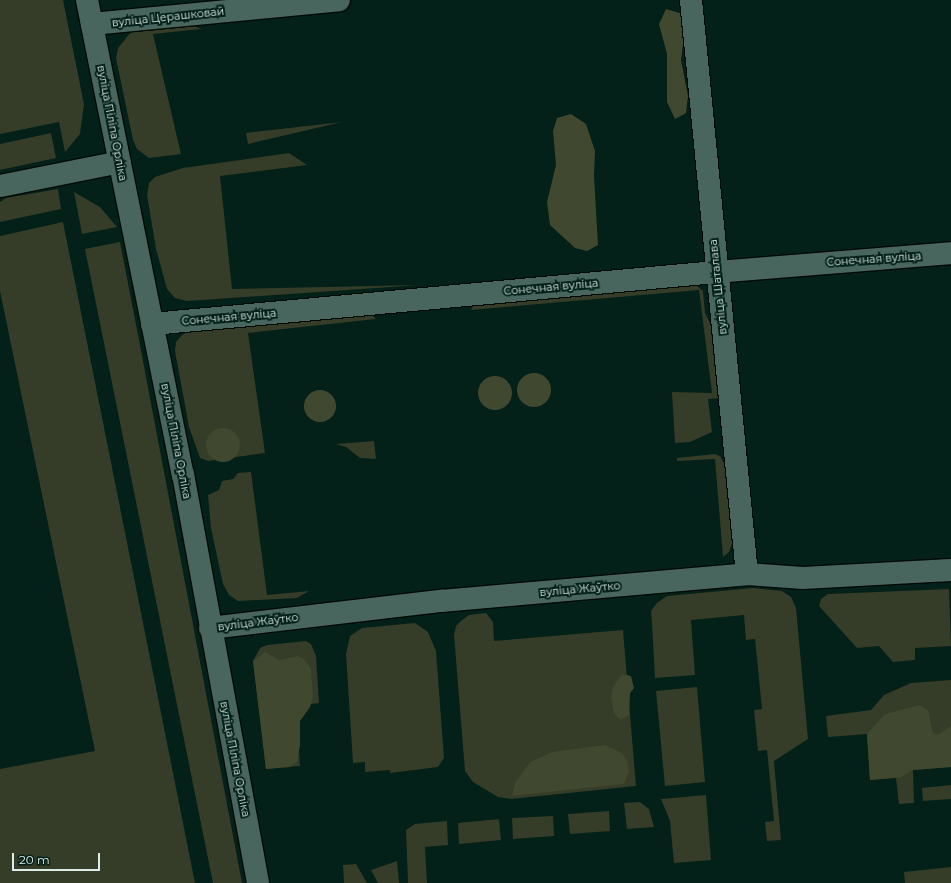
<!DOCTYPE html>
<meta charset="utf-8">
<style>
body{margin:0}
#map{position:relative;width:951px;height:883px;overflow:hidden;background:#032019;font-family:Montserrat,sans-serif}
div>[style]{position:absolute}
.green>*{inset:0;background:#353c27}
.forest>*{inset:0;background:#40482f}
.round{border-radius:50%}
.roads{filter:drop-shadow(1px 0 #000905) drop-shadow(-1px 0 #000905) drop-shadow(0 1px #000905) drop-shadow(0 -1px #000905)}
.minor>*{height:22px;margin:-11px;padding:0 11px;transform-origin:11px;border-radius:11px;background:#48665d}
.tertiary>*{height:22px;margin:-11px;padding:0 11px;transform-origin:11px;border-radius:11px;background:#48665d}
span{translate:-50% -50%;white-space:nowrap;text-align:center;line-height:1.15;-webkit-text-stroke:4px #032019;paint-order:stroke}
.street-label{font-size:11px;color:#dcede7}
.scale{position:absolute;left:12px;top:853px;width:88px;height:18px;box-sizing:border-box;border:2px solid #dcede7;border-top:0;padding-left:5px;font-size:12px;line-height:14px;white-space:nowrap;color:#dcede7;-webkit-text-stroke:3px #032019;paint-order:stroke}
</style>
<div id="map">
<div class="green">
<i style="clip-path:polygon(0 0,63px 0,84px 104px,80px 134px,65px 152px,59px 122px,0 134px)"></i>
<i style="clip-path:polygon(185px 22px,201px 29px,153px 34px,181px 154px,149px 158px,137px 149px,133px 140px,116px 58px,118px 48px,131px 32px,143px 26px)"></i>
<i style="clip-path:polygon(342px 122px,248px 144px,246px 133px)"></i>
<i style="clip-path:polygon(51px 133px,56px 158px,0 170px,0 144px)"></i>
<i style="clip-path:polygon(289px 153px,307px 165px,220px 176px,232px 289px,419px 285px,187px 301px,175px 298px,167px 289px,156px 249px,147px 195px,149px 183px,155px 177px,183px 168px)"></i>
<i style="clip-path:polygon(58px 189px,61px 209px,0 222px,0 202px,6px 198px)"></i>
<i style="clip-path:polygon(74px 192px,100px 207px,117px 227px,82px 234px)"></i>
<i style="clip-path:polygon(63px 222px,195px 883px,0 883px,0 769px,95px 751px,0 291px,0 236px)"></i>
<i style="clip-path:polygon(120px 242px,139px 340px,242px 883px,213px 883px,85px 249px)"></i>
<i style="clip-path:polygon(696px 285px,703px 291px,705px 313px,712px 327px,721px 398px,708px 399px,712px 432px,690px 442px,675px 443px,672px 392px,712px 393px,699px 290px,471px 310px,473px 305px)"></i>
<i style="clip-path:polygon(369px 312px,376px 319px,248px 333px,265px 453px,208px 461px,200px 458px,189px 427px,175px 351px,176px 342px,182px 335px,189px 331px)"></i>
<i style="clip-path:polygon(374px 441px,376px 459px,360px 458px,346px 447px,336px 444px)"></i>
<i style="clip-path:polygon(715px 454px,720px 456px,726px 467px,734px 538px,729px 552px,723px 557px,715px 459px,677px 461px,677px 458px)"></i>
<i style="clip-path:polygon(251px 472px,267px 595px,309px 591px,297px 598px,238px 601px,229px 595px,223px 584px,211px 528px,208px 495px,219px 490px,222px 481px,233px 479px,238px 473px)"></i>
<i style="clip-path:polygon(753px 588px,782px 591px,791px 597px,796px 608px,808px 739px,774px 761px,781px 840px,767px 841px,765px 822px,774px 821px,767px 750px,758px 751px,754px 710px,762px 709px,755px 639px,746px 640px,744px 615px,691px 620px,695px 675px,655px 678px,652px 624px,651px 611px,657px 603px,667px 596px)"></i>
<i style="clip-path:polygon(949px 589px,951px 646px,915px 648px,915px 660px,893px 662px,879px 646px,857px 648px,819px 606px,821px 599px,828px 594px)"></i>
<i style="clip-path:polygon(486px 613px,493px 622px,494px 641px,623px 630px,636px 786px,511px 799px,498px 797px,473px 782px,465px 771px,454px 635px,456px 626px,462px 620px,469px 615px)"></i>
<i style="clip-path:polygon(415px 623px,428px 632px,436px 651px,444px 758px,438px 767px,390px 773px,390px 770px,365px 772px,365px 762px,353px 763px,346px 654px,350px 636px,362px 628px)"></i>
<i style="clip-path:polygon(306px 641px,311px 644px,316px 656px,319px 703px,296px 706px,300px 766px,266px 769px,253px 661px,260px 648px,267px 645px)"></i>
<i style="clip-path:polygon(951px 680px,951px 767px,913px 770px,914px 803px,899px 804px,896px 778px,870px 780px,867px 734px,828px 737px,826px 716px,871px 710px,884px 695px,911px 683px)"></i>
<i style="clip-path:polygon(697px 687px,705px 782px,665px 786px,656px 691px)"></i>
<i style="clip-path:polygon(951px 785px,951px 799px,923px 801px,922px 788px)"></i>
<i style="clip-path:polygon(706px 795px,711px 860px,674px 863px,670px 821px,661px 799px)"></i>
<i style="clip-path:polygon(640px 802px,649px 809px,654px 827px,627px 829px,624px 803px)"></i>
<i style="clip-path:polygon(609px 811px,610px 831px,570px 834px,568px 814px)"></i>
<i style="clip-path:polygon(553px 816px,554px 836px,513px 839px,512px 818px)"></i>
<i style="clip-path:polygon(499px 819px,501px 840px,459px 844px,458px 823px)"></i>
<i style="clip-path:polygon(447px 821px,448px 845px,425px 847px,427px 883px,408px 883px,406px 830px,415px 824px)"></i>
<i style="clip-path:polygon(397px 861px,399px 883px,378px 883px,371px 870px)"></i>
<i style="clip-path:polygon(356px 864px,367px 883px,344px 883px,343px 865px)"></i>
<i style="clip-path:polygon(951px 867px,951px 883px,905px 883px,904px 872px)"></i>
</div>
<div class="forest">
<i style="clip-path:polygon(666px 9px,683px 14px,684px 37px,681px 60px,688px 96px,686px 113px,675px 119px,667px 102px,667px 54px,659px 24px)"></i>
<i style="clip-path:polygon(571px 114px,586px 124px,595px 151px,594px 176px,598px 245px,587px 251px,575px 248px,550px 225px,547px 202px,556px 165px,553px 131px,557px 118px)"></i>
<i class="round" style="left:517px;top:373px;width:34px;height:34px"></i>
<i class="round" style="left:478px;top:376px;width:34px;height:34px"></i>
<i class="round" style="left:304px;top:390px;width:32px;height:32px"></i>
<i class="round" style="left:206px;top:428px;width:34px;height:34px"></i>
<i style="clip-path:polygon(265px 652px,279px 660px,298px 656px,305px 660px,311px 669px,313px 696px,310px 707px,300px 721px,300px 745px,297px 762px,289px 767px,266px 769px,253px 661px)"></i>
<i style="clip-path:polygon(622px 674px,631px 676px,634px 688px,630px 693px,629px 715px,621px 720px,614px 714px,611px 698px,613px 687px)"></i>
<i style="clip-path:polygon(920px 705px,928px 710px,933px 733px,938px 735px,951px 726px,951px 767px,913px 770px,901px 777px,870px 780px,867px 734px,885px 714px)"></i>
<i style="clip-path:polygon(605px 745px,622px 753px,627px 760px,629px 772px,624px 784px,512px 796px,515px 783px,530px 762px,552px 752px)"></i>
</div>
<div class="roads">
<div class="minor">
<i style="left:691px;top:0;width:577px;rotate:84.43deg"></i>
<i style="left:92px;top:24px;width:248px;rotate:-5.5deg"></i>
<i style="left:0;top:186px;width:122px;rotate:-11.3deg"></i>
<i style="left:152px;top:324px;width:566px;rotate:-5.27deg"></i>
<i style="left:716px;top:272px;width:236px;rotate:-4.6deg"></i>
<i style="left:210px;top:628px;width:233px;rotate:-6.7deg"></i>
<i style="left:441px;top:601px;width:307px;rotate:-5deg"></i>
<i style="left:747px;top:574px;width:56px;rotate:4.1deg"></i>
<i style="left:803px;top:578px;width:148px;rotate:-3.1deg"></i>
</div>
<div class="tertiary">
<i style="left:87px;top:0;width:484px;rotate:78.6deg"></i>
<i style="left:183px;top:474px;width:416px;rotate:79.6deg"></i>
</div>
</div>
<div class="street-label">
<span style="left:168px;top:17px;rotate:-6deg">вуліца Церашковай</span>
<span style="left:112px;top:123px;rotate:79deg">вуліца Піліпа Орліка</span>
<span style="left:874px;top:259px;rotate:-4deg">Сонечная вуліца</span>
<span style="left:551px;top:287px;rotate:-5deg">Сонечная вуліца</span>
<span style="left:718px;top:287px;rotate:-96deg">вуліца Шаталава</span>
<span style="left:229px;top:317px;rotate:-5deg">Сонечная вуліца</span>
<span style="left:176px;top:441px;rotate:79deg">вуліца Піліпа Орліка</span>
<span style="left:580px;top:589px;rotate:-5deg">вуліца Жаўтко</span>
<span style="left:258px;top:622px;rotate:-7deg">вуліца Жаўтко</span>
<span style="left:235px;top:759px;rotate:79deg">вуліца Піліпа Орліка</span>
</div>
<div class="scale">20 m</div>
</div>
